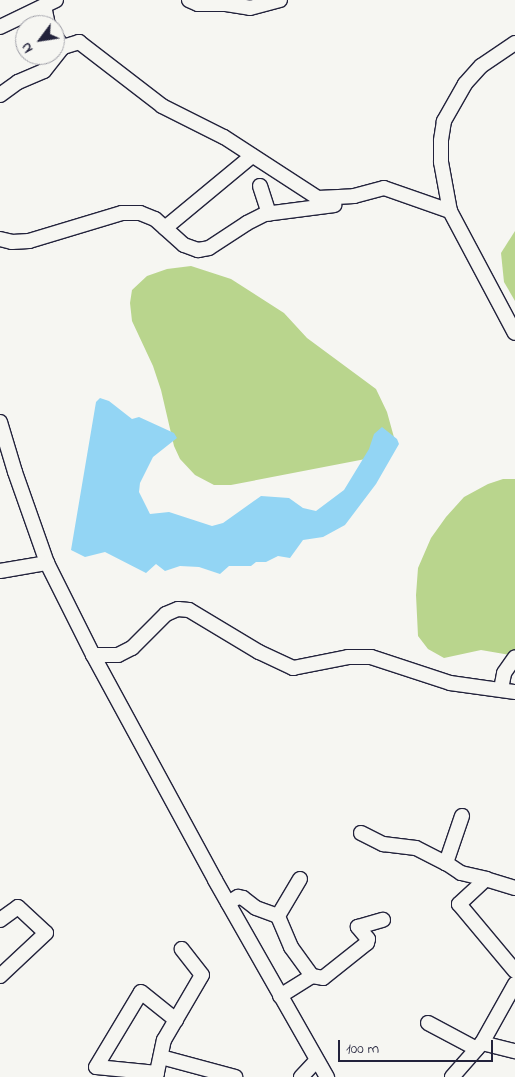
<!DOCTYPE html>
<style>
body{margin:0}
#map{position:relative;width:515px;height:1077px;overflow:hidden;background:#f6f6f2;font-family:"Indie Flower",sans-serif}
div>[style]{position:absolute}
.green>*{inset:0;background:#b9d58d}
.water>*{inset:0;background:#93d5f4}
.roads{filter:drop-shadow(1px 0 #22223b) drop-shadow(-1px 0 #22223b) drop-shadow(0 1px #22223b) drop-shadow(0 -1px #22223b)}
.minor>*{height:14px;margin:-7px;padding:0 7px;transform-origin:7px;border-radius:7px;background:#f6f6f2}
span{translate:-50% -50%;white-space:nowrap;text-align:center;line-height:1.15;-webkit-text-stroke:5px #f6f6f2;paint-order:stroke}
.north{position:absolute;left:15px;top:15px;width:50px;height:50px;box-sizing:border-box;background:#f6f6f2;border:1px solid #a1a1a9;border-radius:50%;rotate:239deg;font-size:14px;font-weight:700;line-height:20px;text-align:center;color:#22223b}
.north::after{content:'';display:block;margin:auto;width:18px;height:22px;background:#22223b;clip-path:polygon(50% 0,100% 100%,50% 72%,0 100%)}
.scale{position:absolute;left:338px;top:1040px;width:155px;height:22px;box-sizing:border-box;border:2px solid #22223b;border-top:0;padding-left:6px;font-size:15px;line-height:18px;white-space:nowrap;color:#22223b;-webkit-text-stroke:4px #f6f6f2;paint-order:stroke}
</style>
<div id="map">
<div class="green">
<i style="clip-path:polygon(515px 231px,515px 301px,504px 282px,501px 253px)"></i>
<i style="clip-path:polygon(191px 266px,231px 279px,284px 313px,307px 338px,376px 389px,387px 412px,395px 441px,381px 456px,231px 485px,214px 485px,195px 475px,180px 459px,174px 446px,161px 390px,153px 366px,132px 321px,130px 303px,132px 290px,147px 276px,167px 269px)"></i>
<i style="clip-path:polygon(503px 479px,515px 479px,515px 656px,481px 650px,444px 658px,428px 649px,418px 636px,416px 595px,418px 568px,431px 538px,446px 517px,464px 497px,488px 484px)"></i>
</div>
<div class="water">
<i style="clip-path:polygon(100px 398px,109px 401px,132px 419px,139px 417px,174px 433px,177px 438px,153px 457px,140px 483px,139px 492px,150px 514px,169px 512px,212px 526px,223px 523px,261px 496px,289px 498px,303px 508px,316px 511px,344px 490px,369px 449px,374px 434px,382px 427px,397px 439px,399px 444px,376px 484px,345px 525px,323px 537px,303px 540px,290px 558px,278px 556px,266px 562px,256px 562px,251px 566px,229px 566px,220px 574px,199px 567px,180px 566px,165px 571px,156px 564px,146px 573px,105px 552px,85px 557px,71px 550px,96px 402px)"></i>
</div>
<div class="roads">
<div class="minor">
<i style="left:189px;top:0;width:10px;rotate:24deg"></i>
<i style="left:198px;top:4px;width:28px"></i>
<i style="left:226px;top:4px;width:24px;rotate:9deg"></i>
<i style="left:250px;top:8px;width:31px;rotate:-15deg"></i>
<i style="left:44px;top:6px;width:19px;rotate:78deg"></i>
<i style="left:0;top:27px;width:62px;rotate:-25.7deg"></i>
<i style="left:55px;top:36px;width:14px;rotate:54deg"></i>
<i style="left:515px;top:43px;width:41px;rotate:145.9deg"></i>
<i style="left:481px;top:66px;width:24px;rotate:132deg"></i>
<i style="left:465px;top:84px;width:43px;rotate:119.6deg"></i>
<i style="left:444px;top:121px;width:20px;rotate:99deg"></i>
<i style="left:441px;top:141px;width:21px;rotate:90deg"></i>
<i style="left:441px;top:162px;width:50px;rotate:79.6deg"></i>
<i style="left:450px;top:211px;width:138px;rotate:62deg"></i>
<i style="left:0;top:95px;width:22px;rotate:-36deg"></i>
<i style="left:18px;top:82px;width:28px;rotate:-23deg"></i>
<i style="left:44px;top:71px;width:31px;rotate:-52deg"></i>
<i style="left:63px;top:47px;width:17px;rotate:-17deg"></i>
<i style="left:79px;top:42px;width:105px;rotate:37.6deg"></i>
<i style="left:162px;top:106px;width:69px;rotate:26.6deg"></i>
<i style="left:224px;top:137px;width:112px;rotate:33deg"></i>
<i style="left:318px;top:198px;width:36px;rotate:-3deg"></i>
<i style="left:354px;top:196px;width:31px;rotate:-15deg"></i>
<i style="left:384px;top:188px;width:70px;rotate:19.2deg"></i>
<i style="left:260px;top:186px;width:29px;rotate:72deg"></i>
<i style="left:165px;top:228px;width:113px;rotate:-39.6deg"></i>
<i style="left:0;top:239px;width:12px;rotate:14deg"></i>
<i style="left:12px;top:242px;width:17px;rotate:-3deg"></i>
<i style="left:29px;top:241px;width:97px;rotate:-16.8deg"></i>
<i style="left:122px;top:213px;width:18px"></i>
<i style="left:140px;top:213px;width:16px;rotate:22deg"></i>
<i style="left:155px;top:219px;width:39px;rotate:42deg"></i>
<i style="left:184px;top:245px;width:15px;rotate:20deg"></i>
<i style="left:198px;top:250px;width:11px;rotate:-10deg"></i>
<i style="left:209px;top:248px;width:45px;rotate:-33.3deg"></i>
<i style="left:247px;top:223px;width:20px;rotate:-27deg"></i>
<i style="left:265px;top:214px;width:70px;rotate:-7.4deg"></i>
<i style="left:0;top:422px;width:52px;rotate:73.3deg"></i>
<i style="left:15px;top:472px;width:96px;rotate:70.6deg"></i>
<i style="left:47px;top:563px;width:103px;rotate:63.4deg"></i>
<i style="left:93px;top:655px;width:256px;rotate:61.5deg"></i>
<i style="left:215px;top:880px;width:227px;rotate:60.4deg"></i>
<i style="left:0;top:571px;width:48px;rotate:-9.7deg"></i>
<i style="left:93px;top:655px;width:25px"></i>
<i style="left:118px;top:655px;width:16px;rotate:-27deg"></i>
<i style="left:132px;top:648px;width:48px;rotate:-45deg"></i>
<i style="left:166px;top:614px;width:13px;rotate:-23deg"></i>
<i style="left:178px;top:609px;width:11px;rotate:5deg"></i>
<i style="left:189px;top:610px;width:82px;rotate:31deg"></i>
<i style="left:259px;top:652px;width:38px;rotate:25deg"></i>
<i style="left:293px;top:668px;width:56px;rotate:-11.3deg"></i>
<i style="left:348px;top:657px;width:23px"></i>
<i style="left:371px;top:657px;width:83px;rotate:18.2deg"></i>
<i style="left:450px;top:683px;width:66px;rotate:7.9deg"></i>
<i style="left:501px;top:689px;width:16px;rotate:-79deg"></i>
<i style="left:504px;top:673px;width:19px;rotate:-55deg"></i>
<i style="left:462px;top:816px;width:50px;rotate:108.8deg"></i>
<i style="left:446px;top:863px;width:18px;rotate:34deg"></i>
<i style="left:461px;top:873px;width:26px;rotate:13deg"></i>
<i style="left:361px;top:833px;width:25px;rotate:27deg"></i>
<i style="left:383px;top:844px;width:33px;rotate:7deg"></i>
<i style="left:416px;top:848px;width:34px;rotate:27deg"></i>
<i style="left:515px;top:888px;width:30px;rotate:-163deg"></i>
<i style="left:486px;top:879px;width:37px;rotate:137deg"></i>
<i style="left:459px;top:904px;width:87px;rotate:50.1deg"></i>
<i style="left:228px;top:903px;width:12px;rotate:-31deg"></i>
<i style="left:238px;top:897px;width:5px;rotate:11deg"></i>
<i style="left:243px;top:898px;width:16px;rotate:38deg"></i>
<i style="left:256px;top:908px;width:23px;rotate:20deg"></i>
<i style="left:0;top:920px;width:22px;rotate:-36deg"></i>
<i style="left:18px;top:907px;width:38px;rotate:43deg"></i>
<i style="left:46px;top:933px;width:63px;rotate:136.9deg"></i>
<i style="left:312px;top:976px;width:11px;rotate:10deg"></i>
<i style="left:323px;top:978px;width:56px;rotate:-38.5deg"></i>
<i style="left:367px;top:943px;width:4px;rotate:-76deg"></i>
<i style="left:368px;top:939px;width:16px;rotate:-130deg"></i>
<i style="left:358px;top:927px;width:26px;rotate:-16deg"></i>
<i style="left:280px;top:996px;width:38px;rotate:-32deg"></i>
<i style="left:312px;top:976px;width:36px;rotate:-126deg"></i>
<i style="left:291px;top:947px;width:34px;rotate:-113deg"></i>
<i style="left:278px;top:916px;width:43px;rotate:-59.3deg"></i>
<i style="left:428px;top:1023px;width:55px;rotate:28deg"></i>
<i style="left:482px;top:1043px;width:34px;rotate:14deg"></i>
<i style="left:161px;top:1057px;width:77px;rotate:15.1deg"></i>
<i style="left:157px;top:1073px;width:61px;rotate:-174.4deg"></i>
<i style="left:96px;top:1067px;width:87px;rotate:-59deg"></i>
<i style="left:141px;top:992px;width:45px;rotate:38.7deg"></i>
<i style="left:156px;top:1077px;width:38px;rotate:-78deg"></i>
<i style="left:164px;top:1040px;width:75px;rotate:-59.7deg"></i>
<i style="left:202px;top:975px;width:33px;rotate:-128deg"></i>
<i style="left:301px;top:1077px;width:23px;rotate:-47deg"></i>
<i style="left:452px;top:1077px;width:45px;rotate:-48.6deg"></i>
<i style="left:482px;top:1043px;width:68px;rotate:-60.8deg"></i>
</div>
</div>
<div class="north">N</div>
<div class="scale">100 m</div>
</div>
